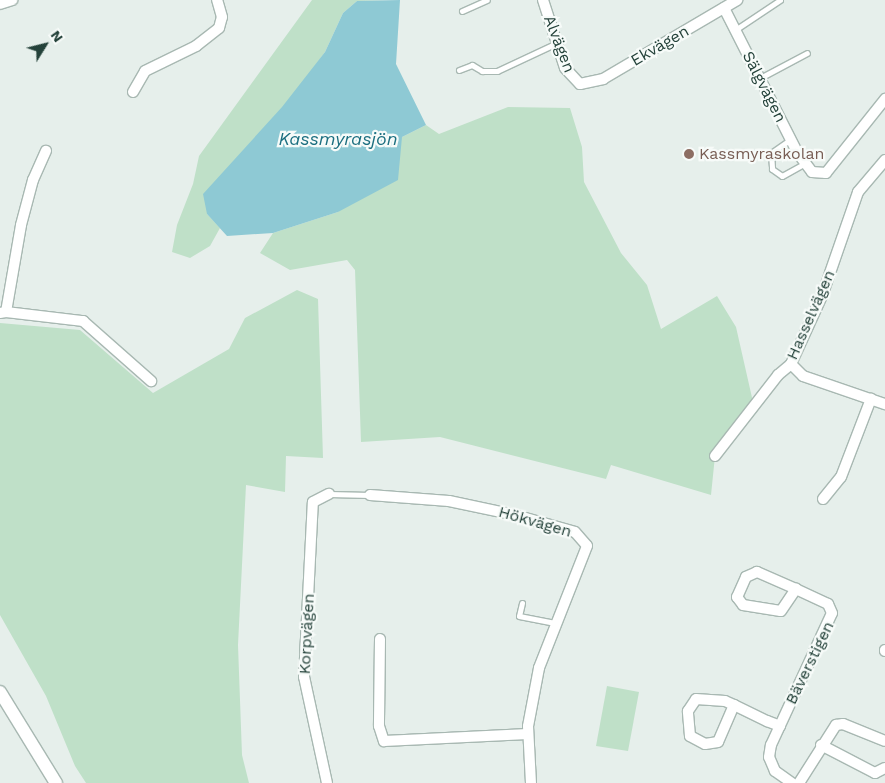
<!DOCTYPE html>
<meta charset="utf-8">
<style>
body{margin:0}
#map{position:relative;width:885px;height:783px;overflow:hidden;background:#e6efeb;font-family:"Work Sans",sans-serif}
div>[style]{position:absolute}
.green>*{inset:0;background:#bfe0c8}
.water>*{inset:0;background:#8ec9d4}
.roads{filter:drop-shadow(1px 0 #a8b8b2) drop-shadow(-1px 0 #a8b8b2) drop-shadow(0 1px #a8b8b2) drop-shadow(0 -1px #a8b8b2)}
.service>*{height:5px;margin:-2.5px;padding:0 2.5px;transform-origin:2.5px;border-radius:2.5px;background:#fff}
.minor>*{height:10px;margin:-5px;padding:0 5px;transform-origin:5px;border-radius:5px;background:#fff}
.tertiary>*{height:12px;margin:-6px;padding:0 6px;transform-origin:6px;border-radius:6px;background:#fff}
.dots>*{width:14px;height:14px;translate:-50% -50%;box-sizing:border-box;border:2px solid #f7fbf9;border-radius:50%}
span{translate:-50% -50%;white-space:nowrap;text-align:center;line-height:1.15;-webkit-text-stroke:4.5px #f7fbf9;paint-order:stroke}
.street-label{font-size:16px;color:#24423a}
.education-label{font-size:16px;color:#785e54}
.left{translate:0 -50%;text-align:left}
.water-label{font-size:18px;color:#1c6f80;font-style:italic}
.north{position:absolute;left:20px;top:20px;width:50px;height:50px;-webkit-text-stroke:4px #f7fbf9;paint-order:stroke;rotate:54deg;font-size:14px;font-weight:700;line-height:20px;text-align:center;color:#24423a}
.north::after{content:'';display:block;margin:auto;width:18px;height:22px;background:#24423a;clip-path:polygon(50% 0,100% 100%,50% 72%,0 100%)}
</style>
<div id="map">
<div class="green">
<i style="clip-path:polygon(312px 0,387px 0,357px 1px,343px 13px,325px 52px,207px 214px,220px 228px,210px 246px,190px 258px,172px 252px,177px 225px,193px 184px,199px 156px)"></i>
<i style="clip-path:polygon(508px 107px,570px 108px,582px 147px,584px 182px,621px 253px,647px 285px,661px 329px,717px 296px,736px 327px,753px 402px,715px 456px,711px 495px,611px 465px,606px 479px,440px 437px,361px 442px,355px 270px,347px 260px,290px 270px,260px 253px,273px 233px,338px 212px,402px 137px,426px 125px,439px 134px)"></i>
<i style="clip-path:polygon(297px 290px,318px 299px,323px 458px,286px 456px,285px 492px,246px 485px,238px 645px,242px 755px,249px 783px,86px 783px,75px 766px,46px 696px,0 615px,0 323px,80px 330px,153px 393px,229px 349px,245px 318px)"></i>
<i style="clip-path:polygon(607px 686px,639px 692px,628px 751px,596px 746px)"></i>
</div>
<div class="water">
<i style="clip-path:polygon(400px 0,396px 64px,426px 125px,402px 137px,398px 180px,338px 212px,273px 233px,227px 236px,207px 214px,203px 194px,282px 107px,325px 52px,343px 13px,357px 1px)"></i>
</div>
<div class="roads">
<div class="service">
<i style="left:462px;top:11px;width:27px;rotate:-24deg"></i>
<i style="left:735px;top:30px;width:54px;rotate:-33.7deg"></i>
<i style="left:459px;top:70px;width:14px;rotate:-21deg"></i>
<i style="left:472px;top:65px;width:12px;rotate:31deg"></i>
<i style="left:482px;top:71px;width:15px"></i>
<i style="left:497px;top:71px;width:66px;rotate:-25deg"></i>
<i style="left:760px;top:78px;width:53px;rotate:-28deg"></i>
<i style="left:791px;top:139px;width:24px;rotate:145deg"></i>
<i style="left:771px;top:153px;width:16px;rotate:86deg"></i>
<i style="left:772px;top:169px;width:12px;rotate:35deg"></i>
<i style="left:782px;top:176px;width:25px;rotate:-29deg"></i>
<i style="left:329px;top:494px;width:41px;rotate:1.4deg"></i>
<i style="left:522px;top:603px;width:13px;rotate:103deg"></i>
<i style="left:519px;top:616px;width:38px;rotate:11deg"></i>
</div>
<div class="minor">
<i style="left:543px;top:0;width:71px;rotate:72.1deg"></i>
<i style="left:565px;top:68px;width:22px;rotate:47deg"></i>
<i style="left:580px;top:84px;width:24px;rotate:-12deg"></i>
<i style="left:603px;top:79px;width:156px;rotate:-30.5deg"></i>
<i style="left:0;top:4px;width:13px;rotate:-18deg"></i>
<i style="left:724px;top:8px;width:161px;rotate:63.1deg"></i>
<i style="left:797px;top:152px;width:25px;rotate:53deg"></i>
<i style="left:812px;top:172px;width:14px;rotate:4deg"></i>
<i style="left:826px;top:173px;width:95px;rotate:-51.4deg"></i>
<i style="left:133px;top:92px;width:24px;rotate:-60deg"></i>
<i style="left:145px;top:71px;width:57px;rotate:-26.1deg"></i>
<i style="left:196px;top:46px;width:29px;rotate:-38deg"></i>
<i style="left:219px;top:28px;width:11px;rotate:-75deg"></i>
<i style="left:222px;top:17px;width:18px;rotate:-106deg"></i>
<i style="left:6px;top:312px;width:78px;rotate:6.7deg"></i>
<i style="left:83px;top:321px;width:91px;rotate:41.4deg"></i>
<i style="left:0;top:313px;width:6px;rotate:-9deg"></i>
<i style="left:6px;top:312px;width:88px;rotate:-80.2deg"></i>
<i style="left:21px;top:225px;width:47px;rotate:-75.1deg"></i>
<i style="left:33px;top:180px;width:32px;rotate:-66deg"></i>
<i style="left:791px;top:364px;width:17px;rotate:45deg"></i>
<i style="left:803px;top:376px;width:87px;rotate:18.9deg"></i>
<i style="left:715px;top:456px;width:103px;rotate:-52.1deg"></i>
<i style="left:778px;top:375px;width:17px;rotate:-40deg"></i>
<i style="left:791px;top:364px;width:75px;rotate:-65.5deg"></i>
<i style="left:822px;top:296px;width:110px;rotate:-70.9deg"></i>
<i style="left:858px;top:192px;width:42px;rotate:-49.8deg"></i>
<i style="left:370px;top:495px;width:79px;rotate:4.3deg"></i>
<i style="left:449px;top:501px;width:67px;rotate:12deg"></i>
<i style="left:515px;top:515px;width:62px;rotate:15.8deg"></i>
<i style="left:575px;top:532px;width:18px;rotate:49deg"></i>
<i style="left:587px;top:546px;width:131px;rotate:111.5deg"></i>
<i style="left:539px;top:668px;width:59px;rotate:100.7deg"></i>
<i style="left:528px;top:726px;width:57px;rotate:87deg"></i>
<i style="left:823px;top:499px;width:28px;rotate:-51deg"></i>
<i style="left:841px;top:477px;width:84px;rotate:-69deg"></i>
<i style="left:380px;top:639px;width:87px;rotate:90.7deg"></i>
<i style="left:379px;top:726px;width:16px;rotate:72deg"></i>
<i style="left:384px;top:741px;width:144px;rotate:-2.8deg"></i>
<i style="left:885px;top:651px;width:1px;rotate:-90deg"></i>
<i style="left:734px;top:705px;width:40px;rotate:113.4deg"></i>
<i style="left:718px;top:742px;width:13px;rotate:171deg"></i>
<i style="left:705px;top:744px;width:17px;rotate:-152deg"></i>
<i style="left:690px;top:736px;width:25px;rotate:-95deg"></i>
<i style="left:688px;top:711px;width:14px;rotate:-56deg"></i>
<i style="left:696px;top:699px;width:29px;rotate:4deg"></i>
<i style="left:725px;top:701px;width:10px;rotate:24deg"></i>
<i style="left:734px;top:705px;width:37px;rotate:26deg"></i>
<i style="left:767px;top:721px;width:14px;rotate:21deg"></i>
<i style="left:821px;top:745px;width:61px;rotate:27.4deg"></i>
<i style="left:875px;top:773px;width:11px;rotate:-27deg"></i>
<i style="left:327px;top:783px;width:108px;rotate:-102.2deg"></i>
<i style="left:304px;top:677px;width:175px;rotate:-87.1deg"></i>
<i style="left:313px;top:502px;width:18px;rotate:-27deg"></i>
<i style="left:792px;top:783px;width:21px;rotate:-145deg"></i>
<i style="left:775px;top:771px;width:15px;rotate:-113deg"></i>
<i style="left:769px;top:757px;width:12px;rotate:-81deg"></i>
<i style="left:771px;top:745px;width:145px;rotate:-65.2deg"></i>
<i style="left:832px;top:613px;width:10px;rotate:-114deg"></i>
<i style="left:828px;top:604px;width:35px;rotate:-155deg"></i>
<i style="left:796px;top:589px;width:43px;rotate:-156.4deg"></i>
<i style="left:757px;top:572px;width:12px;rotate:156deg"></i>
<i style="left:746px;top:577px;width:22px;rotate:114deg"></i>
<i style="left:737px;top:597px;width:10px;rotate:53deg"></i>
<i style="left:743px;top:605px;width:38px;rotate:9deg"></i>
<i style="left:781px;top:611px;width:27px;rotate:-56deg"></i>
<i style="left:799px;top:783px;width:69px;rotate:-57.5deg"></i>
<i style="left:836px;top:725px;width:7px;rotate:-8deg"></i>
<i style="left:843px;top:724px;width:45px;rotate:22deg"></i>
</div>
<div class="tertiary">
<i style="left:0;top:692px;width:107px;rotate:58.4deg"></i>
</div>
</div>
<div class="dots">
<i style="left:689px;top:154px;background:#8d6e63"></i>
</div>
<div class="street-label">
<span style="left:559px;top:44px;rotate:69deg">Alvägen</span>
<span style="left:660px;top:46px;rotate:-30deg">Ekvägen</span>
<span style="left:764px;top:87px;rotate:63deg">Sälgvägen</span>
<span style="left:811px;top:315px;rotate:-66deg">Hasselvägen</span>
<span style="left:535px;top:522px;rotate:16deg">Hökvägen</span>
<span style="left:307px;top:634px;rotate:-87deg">Korpvägen</span>
<span style="left:810px;top:663px;rotate:-64deg">Bäverstigen</span>
</div>
<div class="education-label">
<span class="left" style="left:699px;top:154px">Kassmyraskolan</span>
</div>
<div class="water-label">
<span style="left:338px;top:139px">Kassmyrasjön</span>
</div>
<div class="north">N</div>
</div>
